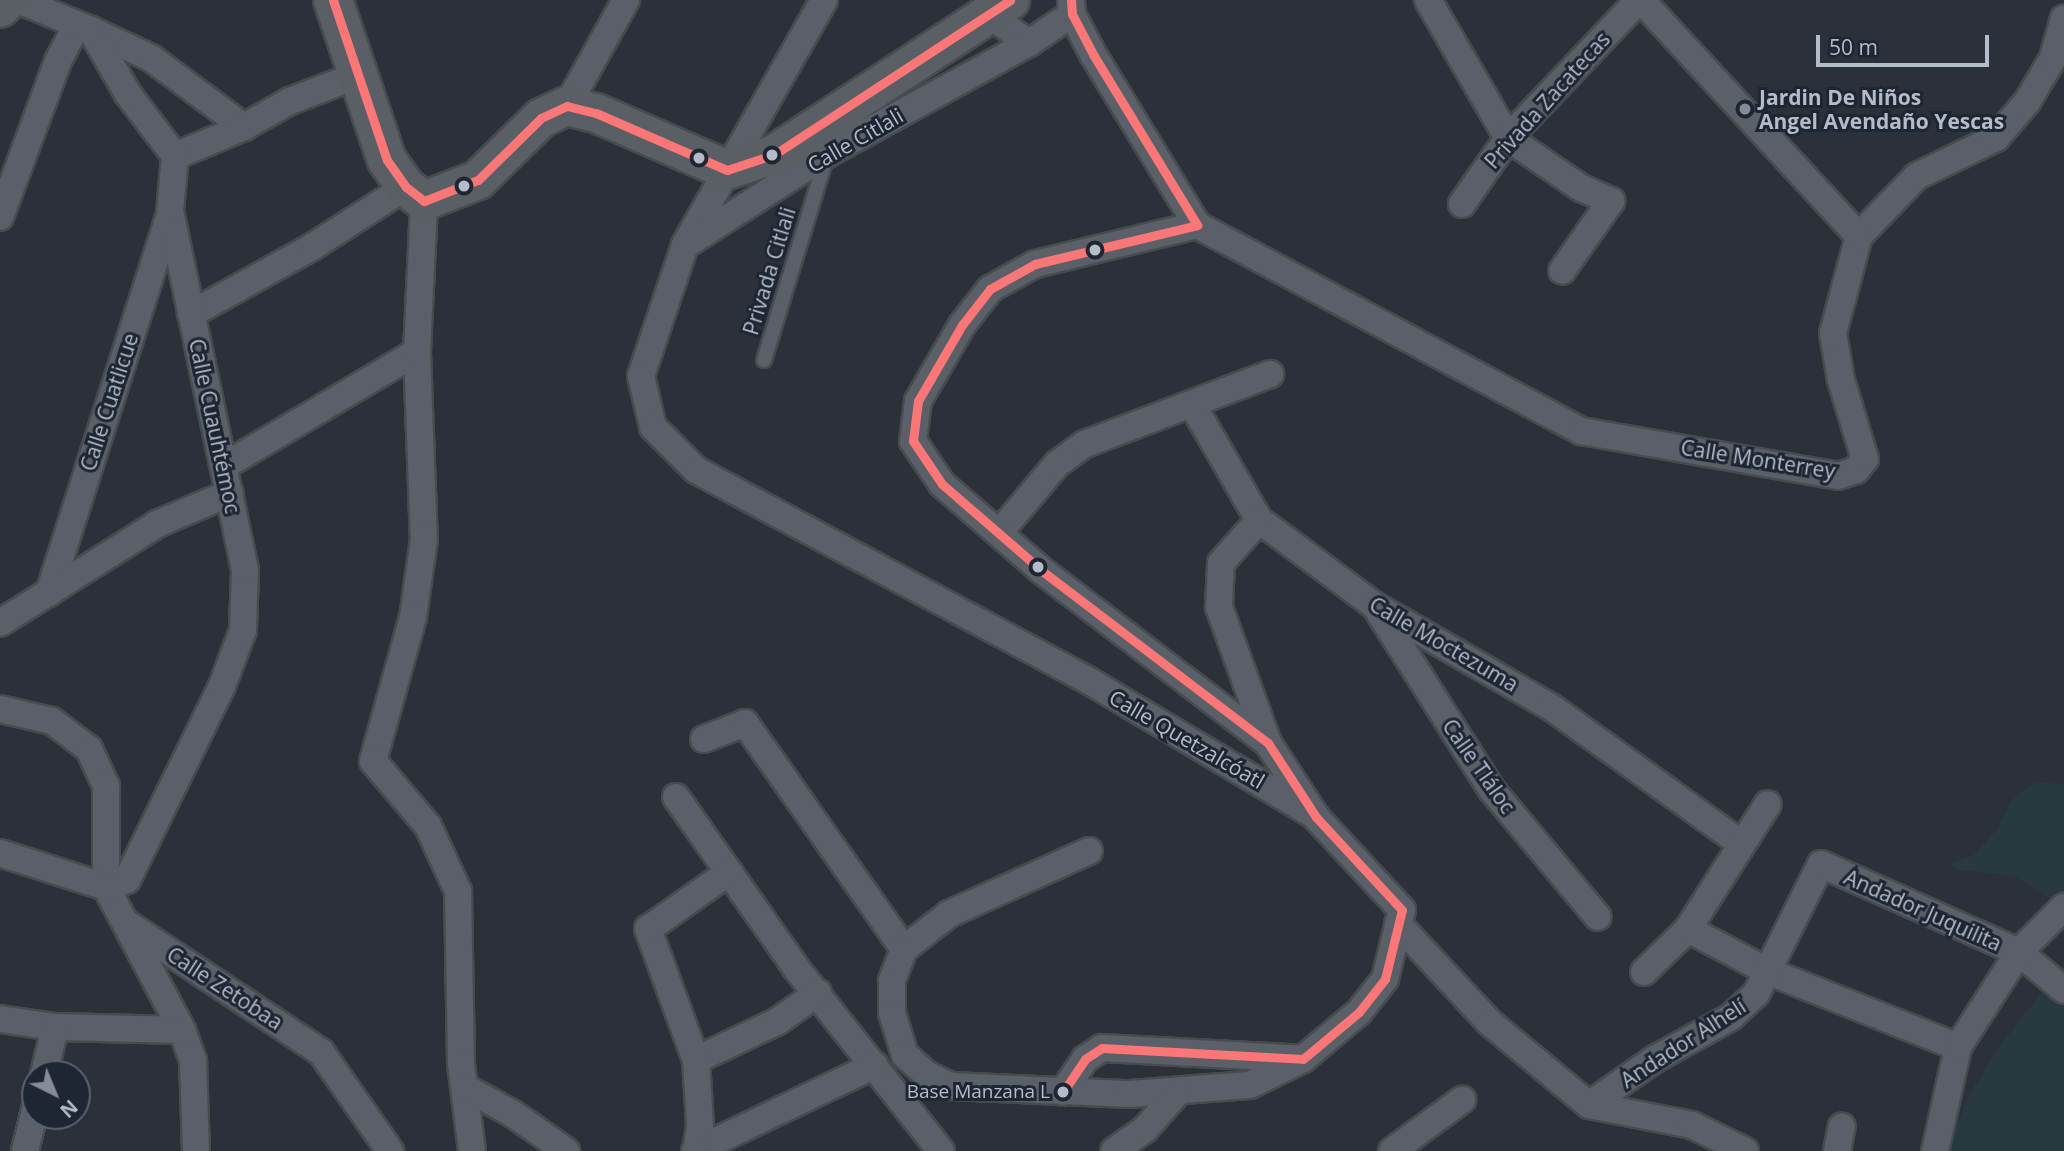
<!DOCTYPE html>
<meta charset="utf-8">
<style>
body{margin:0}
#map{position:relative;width:2064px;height:1151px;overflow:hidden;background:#2b3039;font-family:"Open Sans",sans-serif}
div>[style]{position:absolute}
.green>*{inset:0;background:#283a3f}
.roads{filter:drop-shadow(2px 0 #474b51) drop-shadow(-2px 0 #474b51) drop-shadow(0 2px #474b51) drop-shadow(0 -2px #474b51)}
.lane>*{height:14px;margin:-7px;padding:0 7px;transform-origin:7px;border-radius:7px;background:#5b5f67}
.street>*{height:26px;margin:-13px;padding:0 13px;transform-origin:13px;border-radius:13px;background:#5b5f67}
.secondary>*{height:38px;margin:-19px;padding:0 19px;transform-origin:19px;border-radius:19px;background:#5a5e65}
.bus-1>*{height:9px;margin:-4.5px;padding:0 4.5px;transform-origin:4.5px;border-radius:4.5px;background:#fb7676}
.dots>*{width:19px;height:19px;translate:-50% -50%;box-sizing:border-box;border:4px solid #1e2634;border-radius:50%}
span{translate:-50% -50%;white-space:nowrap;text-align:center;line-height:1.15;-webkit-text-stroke:6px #1e2634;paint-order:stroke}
.bus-label{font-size:19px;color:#b5bcc9}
.right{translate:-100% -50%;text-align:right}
.poi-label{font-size:21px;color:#b5bcc9;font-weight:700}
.left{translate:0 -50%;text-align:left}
.street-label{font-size:21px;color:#b5bcc9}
.north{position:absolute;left:21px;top:1060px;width:70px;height:70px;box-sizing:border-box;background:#1e2634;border:2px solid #5a6270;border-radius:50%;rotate:137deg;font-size:19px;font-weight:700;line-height:28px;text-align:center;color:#b5bcc9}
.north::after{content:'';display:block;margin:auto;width:24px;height:32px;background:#858b97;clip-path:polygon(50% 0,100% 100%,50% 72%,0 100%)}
.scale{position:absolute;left:1816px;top:35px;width:173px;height:32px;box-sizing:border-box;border:4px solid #b5bcc9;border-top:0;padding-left:9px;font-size:21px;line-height:24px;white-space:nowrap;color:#b5bcc9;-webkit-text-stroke:5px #1e2634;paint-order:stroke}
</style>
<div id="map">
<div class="green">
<i style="clip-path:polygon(2035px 782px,2064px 784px,2064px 907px,2016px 876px,1960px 870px,1949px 864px,1974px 855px,1997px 829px,2011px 801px)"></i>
<i style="clip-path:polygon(2064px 964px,2064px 1151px,1944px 1151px,1972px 1090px,2005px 1039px)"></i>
</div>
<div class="roads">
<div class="lane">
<i style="left:764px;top:360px;width:214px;rotate:-72.9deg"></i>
</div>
<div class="street">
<i style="left:824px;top:0;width:282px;rotate:119.6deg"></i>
<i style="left:685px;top:245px;width:138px;rotate:108.6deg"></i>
<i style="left:641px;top:376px;width:52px;rotate:76.8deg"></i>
<i style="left:653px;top:427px;width:61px;rotate:45deg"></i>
<i style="left:696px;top:470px;width:448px;rotate:28.2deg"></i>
<i style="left:1091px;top:682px;width:254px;rotate:30.8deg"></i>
<i style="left:1071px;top:0;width:14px;rotate:86deg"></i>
<i style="left:1072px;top:14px;width:47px;rotate:62.4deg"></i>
<i style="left:1094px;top:56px;width:198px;rotate:58.6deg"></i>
<i style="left:1197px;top:225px;width:436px;rotate:28.2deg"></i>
<i style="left:1581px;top:431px;width:261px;rotate:9.9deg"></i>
<i style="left:1838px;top:476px;width:19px;rotate:-18deg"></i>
<i style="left:1856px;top:470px;width:14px;rotate:-51deg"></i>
<i style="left:1865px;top:459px;width:83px;rotate:-106.9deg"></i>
<i style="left:1841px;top:380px;width:48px;rotate:-99.7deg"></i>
<i style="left:1833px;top:333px;width:100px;rotate:-75deg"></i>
<i style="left:1859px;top:236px;width:83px;rotate:-46deg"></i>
<i style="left:1917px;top:176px;width:88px;rotate:-25.7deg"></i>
<i style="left:1996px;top:138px;width:48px;rotate:-49.3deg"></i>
<i style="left:2027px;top:102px;width:51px;rotate:-59.4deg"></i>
<i style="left:2053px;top:58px;width:41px;rotate:-74.6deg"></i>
<i style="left:1428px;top:0;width:160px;rotate:59.9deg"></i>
<i style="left:1508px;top:138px;width:88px;rotate:34.4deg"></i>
<i style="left:1581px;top:188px;width:33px;rotate:23deg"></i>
<i style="left:1611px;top:201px;width:85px;rotate:125deg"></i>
<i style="left:1641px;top:0;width:321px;rotate:47.3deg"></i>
<i style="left:989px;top:15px;width:49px;rotate:35deg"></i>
<i style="left:1029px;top:43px;width:52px;rotate:-34deg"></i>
<i style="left:91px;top:30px;width:66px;rotate:25deg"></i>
<i style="left:151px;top:58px;width:116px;rotate:36.6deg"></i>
<i style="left:567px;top:106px;width:121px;rotate:-60.9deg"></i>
<i style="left:175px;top:156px;width:75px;rotate:-22.8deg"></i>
<i style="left:244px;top:127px;width:53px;rotate:-29.5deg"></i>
<i style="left:290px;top:101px;width:73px;rotate:-20.9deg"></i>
<i style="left:1462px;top:204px;width:80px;rotate:-55.1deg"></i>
<i style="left:1508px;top:138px;width:190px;rotate:-46.5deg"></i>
<i style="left:0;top:217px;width:166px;rotate:-69.6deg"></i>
<i style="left:58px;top:61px;width:40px;rotate:-62deg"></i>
<i style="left:690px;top:242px;width:163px;rotate:-32.7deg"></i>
<i style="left:827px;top:154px;width:230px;rotate:-28.8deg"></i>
<i style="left:191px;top:314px;width:138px;rotate:-29deg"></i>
<i style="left:312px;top:247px;width:112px;rotate:-32.6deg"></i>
<i style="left:417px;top:352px;width:187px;rotate:87.9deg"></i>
<i style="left:424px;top:539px;width:79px;rotate:98deg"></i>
<i style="left:413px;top:617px;width:149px;rotate:105.5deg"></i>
<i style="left:373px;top:761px;width:85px;rotate:49.8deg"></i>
<i style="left:428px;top:826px;width:72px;rotate:65.2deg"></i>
<i style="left:458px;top:891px;width:173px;rotate:89deg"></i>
<i style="left:461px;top:1064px;width:88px;rotate:82.8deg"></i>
<i style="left:1192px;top:404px;width:134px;rotate:60deg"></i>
<i style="left:1259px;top:520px;width:143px;rotate:36.5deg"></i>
<i style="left:1374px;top:605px;width:204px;rotate:30deg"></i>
<i style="left:1551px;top:707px;width:233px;rotate:35.7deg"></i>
<i style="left:224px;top:466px;width:224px;rotate:-30.6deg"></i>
<i style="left:417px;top:352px;width:151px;rotate:-87.3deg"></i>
<i style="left:1259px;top:520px;width:57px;rotate:131.5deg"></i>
<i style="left:1221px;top:563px;width:44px;rotate:92.6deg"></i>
<i style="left:1219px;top:607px;width:145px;rotate:70.2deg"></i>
<i style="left:999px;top:533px;width:90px;rotate:-50deg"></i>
<i style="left:1057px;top:464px;width:34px;rotate:-36deg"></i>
<i style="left:1085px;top:444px;width:198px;rotate:-20.7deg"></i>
<i style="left:49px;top:593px;width:399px;rotate:-72.3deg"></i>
<i style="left:1377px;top:609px;width:214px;rotate:57.6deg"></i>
<i style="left:1492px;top:790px;width:165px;rotate:50.2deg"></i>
<i style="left:0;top:623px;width:186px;rotate:-32.2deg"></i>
<i style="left:157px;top:524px;width:79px;rotate:-23deg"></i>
<i style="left:0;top:709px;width:53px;rotate:13deg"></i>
<i style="left:52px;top:721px;width:46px;rotate:37.1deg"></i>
<i style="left:89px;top:749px;width:41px;rotate:65.3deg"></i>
<i style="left:106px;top:786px;width:101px;rotate:90deg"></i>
<i style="left:106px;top:887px;width:162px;rotate:62deg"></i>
<i style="left:182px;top:1030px;width:33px;rotate:70deg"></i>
<i style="left:193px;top:1061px;width:90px;rotate:88.1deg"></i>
<i style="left:704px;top:739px;width:44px;rotate:-21.3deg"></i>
<i style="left:745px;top:723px;width:276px;rotate:54.9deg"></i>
<i style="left:676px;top:797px;width:209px;rotate:54.9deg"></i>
<i style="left:796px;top:968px;width:233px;rotate:51.6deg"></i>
<i style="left:1089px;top:851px;width:154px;rotate:155.8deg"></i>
<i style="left:949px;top:914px;width:57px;rotate:142.1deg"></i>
<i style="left:904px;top:949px;width:34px;rotate:111deg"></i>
<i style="left:892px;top:981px;width:32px;rotate:90deg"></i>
<i style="left:892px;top:1013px;width:44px;rotate:72.8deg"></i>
<i style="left:905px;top:1055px;width:28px;rotate:42deg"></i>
<i style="left:926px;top:1074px;width:28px;rotate:26deg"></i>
<i style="left:951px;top:1086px;width:179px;rotate:2.6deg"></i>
<i style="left:1130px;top:1094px;width:120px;rotate:-4.3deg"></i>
<i style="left:1250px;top:1085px;width:59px;rotate:-26.1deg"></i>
<i style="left:1303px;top:1059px;width:73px;rotate:-40deg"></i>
<i style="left:1359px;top:1012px;width:42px;rotate:-51.8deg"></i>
<i style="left:1385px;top:979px;width:71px;rotate:-76.2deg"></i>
<i style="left:1402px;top:910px;width:127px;rotate:-132.8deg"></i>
<i style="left:1316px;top:817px;width:88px;rotate:-123deg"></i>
<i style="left:1268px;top:743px;width:287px;rotate:-142.7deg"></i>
<i style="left:1040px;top:569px;width:130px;rotate:-139.1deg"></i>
<i style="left:942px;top:484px;width:52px;rotate:-124deg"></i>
<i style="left:913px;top:441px;width:40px;rotate:-82.9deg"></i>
<i style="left:918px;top:401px;width:88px;rotate:-59.9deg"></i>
<i style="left:962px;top:325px;width:46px;rotate:-52.1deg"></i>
<i style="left:990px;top:289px;width:51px;rotate:-29.1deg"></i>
<i style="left:1035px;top:264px;width:167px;rotate:-13.5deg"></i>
<i style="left:0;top:853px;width:111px;rotate:17.8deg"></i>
<i style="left:106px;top:887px;width:22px;rotate:-18deg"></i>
<i style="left:127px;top:880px;width:216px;rotate:-63.9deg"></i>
<i style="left:222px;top:686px;width:60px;rotate:-69.4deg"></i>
<i style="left:243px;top:630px;width:60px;rotate:-88.1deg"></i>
<i style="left:245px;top:570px;width:367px;rotate:-101.8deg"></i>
<i style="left:170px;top:211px;width:55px;rotate:-84.8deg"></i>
<i style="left:175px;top:156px;width:78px;rotate:-127.2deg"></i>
<i style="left:128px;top:94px;width:74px;rotate:-120deg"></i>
<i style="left:91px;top:30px;width:79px;rotate:-157.7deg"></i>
<i style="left:1398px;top:924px;width:134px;rotate:47.1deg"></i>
<i style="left:1489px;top:1022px;width:130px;rotate:39.7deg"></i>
<i style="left:1589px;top:1105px;width:105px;rotate:11deg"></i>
<i style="left:1692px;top:1125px;width:59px;rotate:26.1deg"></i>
<i style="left:129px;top:925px;width:230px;rotate:33.5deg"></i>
<i style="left:321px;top:1052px;width:121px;rotate:55.1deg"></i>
<i style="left:1688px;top:929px;width:89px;rotate:28deg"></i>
<i style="left:1767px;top:971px;width:206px;rotate:21.7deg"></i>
<i style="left:1644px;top:972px;width:62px;rotate:-44.3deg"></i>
<i style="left:1688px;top:929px;width:148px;rotate:-57.4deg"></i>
<i style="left:0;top:1019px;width:56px;rotate:8.3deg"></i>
<i style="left:55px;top:1027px;width:127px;rotate:1.4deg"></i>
<i style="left:696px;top:1060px;width:91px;rotate:-25.4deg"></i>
<i style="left:778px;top:1021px;width:49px;rotate:-35deg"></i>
<i style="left:44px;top:1074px;width:48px;rotate:-76.8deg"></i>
<i style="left:466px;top:1088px;width:54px;rotate:29deg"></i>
<i style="left:513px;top:1114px;width:65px;rotate:34.9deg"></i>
<i style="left:1063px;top:1092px;width:40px;rotate:-56deg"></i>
<i style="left:1085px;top:1059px;width:20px;rotate:-33deg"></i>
<i style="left:1102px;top:1048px;width:201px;rotate:3.1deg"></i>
<i style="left:1589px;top:1105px;width:80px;rotate:-34.9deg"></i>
<i style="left:1655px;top:1059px;width:87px;rotate:-28.9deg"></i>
<i style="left:1731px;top:1017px;width:34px;rotate:-43deg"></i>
<i style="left:1756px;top:994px;width:145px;rotate:-63.4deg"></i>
<i style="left:1821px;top:864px;width:217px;rotate:24deg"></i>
<i style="left:2019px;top:952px;width:59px;rotate:40.2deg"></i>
<i style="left:25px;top:1151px;width:42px;rotate:-76.3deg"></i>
<i style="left:695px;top:1151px;width:199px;rotate:-25.5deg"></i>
<i style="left:696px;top:1151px;width:26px;rotate:-81deg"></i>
<i style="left:700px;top:1125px;width:65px;rotate:-93.5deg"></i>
<i style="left:696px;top:1060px;width:140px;rotate:-110.1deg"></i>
<i style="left:648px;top:929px;width:99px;rotate:-35.1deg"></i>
<i style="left:1114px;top:1151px;width:38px;rotate:-35deg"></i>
<i style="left:1145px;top:1129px;width:50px;rotate:-48.3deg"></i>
<i style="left:1392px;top:1151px;width:87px;rotate:-36.1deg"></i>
<i style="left:1837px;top:1151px;width:25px;rotate:-79deg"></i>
<i style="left:1935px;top:1151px;width:107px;rotate:-77.5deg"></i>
<i style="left:1958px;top:1047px;width:113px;rotate:-57.3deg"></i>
<i style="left:2019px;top:952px;width:64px;rotate:-45deg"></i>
</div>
<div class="secondary">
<i style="left:333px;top:0;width:169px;rotate:71.4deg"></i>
<i style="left:387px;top:160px;width:33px;rotate:55deg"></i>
<i style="left:406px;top:187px;width:23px;rotate:38deg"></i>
<i style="left:424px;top:201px;width:58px;rotate:-21.3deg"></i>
<i style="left:478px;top:180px;width:88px;rotate:-44.5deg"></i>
<i style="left:541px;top:118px;width:29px;rotate:-25deg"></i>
<i style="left:567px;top:106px;width:30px;rotate:14deg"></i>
<i style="left:596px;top:113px;width:143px;rotate:23.5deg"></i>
<i style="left:727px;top:170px;width:51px;rotate:-18.4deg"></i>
<i style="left:775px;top:154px;width:281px;rotate:-33.2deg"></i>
<i style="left:0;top:8px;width:11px;rotate:-45deg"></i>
</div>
</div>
<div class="bus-1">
<i style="left:333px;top:0;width:169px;rotate:71.4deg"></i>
<i style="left:387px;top:160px;width:33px;rotate:55deg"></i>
<i style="left:406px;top:187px;width:23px;rotate:38deg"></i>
<i style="left:424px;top:201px;width:58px;rotate:-21.3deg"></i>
<i style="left:478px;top:180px;width:88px;rotate:-44.5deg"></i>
<i style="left:541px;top:118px;width:29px;rotate:-25deg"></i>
<i style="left:567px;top:106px;width:30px;rotate:14deg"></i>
<i style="left:596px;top:113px;width:143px;rotate:23.5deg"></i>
<i style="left:727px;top:170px;width:51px;rotate:-18.4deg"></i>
<i style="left:775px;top:154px;width:281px;rotate:-33.2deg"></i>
<i style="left:1071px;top:0;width:14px;rotate:86deg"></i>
<i style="left:1072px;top:14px;width:47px;rotate:62.4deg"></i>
<i style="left:1094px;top:56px;width:198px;rotate:58.6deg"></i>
<i style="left:1063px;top:1092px;width:40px;rotate:-56deg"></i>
<i style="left:1085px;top:1059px;width:20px;rotate:-33deg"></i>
<i style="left:1102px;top:1048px;width:201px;rotate:3.1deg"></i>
<i style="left:1303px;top:1059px;width:73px;rotate:-40deg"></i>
<i style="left:1359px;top:1012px;width:42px;rotate:-51.8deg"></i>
<i style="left:1385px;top:979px;width:71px;rotate:-76.2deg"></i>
<i style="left:1402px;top:910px;width:127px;rotate:-132.8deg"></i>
<i style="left:1316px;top:817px;width:88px;rotate:-123deg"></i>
<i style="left:1268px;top:743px;width:287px;rotate:-142.7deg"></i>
<i style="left:1040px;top:569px;width:130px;rotate:-139.1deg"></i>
<i style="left:942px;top:484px;width:52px;rotate:-124deg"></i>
<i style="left:913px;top:441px;width:40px;rotate:-82.9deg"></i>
<i style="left:918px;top:401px;width:88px;rotate:-59.9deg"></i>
<i style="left:962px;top:325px;width:46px;rotate:-52.1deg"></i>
<i style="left:990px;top:289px;width:51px;rotate:-29.1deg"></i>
<i style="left:1035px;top:264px;width:167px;rotate:-13.5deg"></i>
</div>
<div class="dots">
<i style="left:1745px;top:109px;background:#858b97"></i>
<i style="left:772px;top:155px;background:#b5bcc9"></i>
<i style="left:699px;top:158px;background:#b5bcc9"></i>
<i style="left:464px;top:186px;background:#b5bcc9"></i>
<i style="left:1095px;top:250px;background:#b5bcc9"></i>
<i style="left:1038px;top:567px;background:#b5bcc9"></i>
<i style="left:1063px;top:1092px;background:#b5bcc9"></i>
</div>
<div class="bus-label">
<span class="right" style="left:1050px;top:1092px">Base Manzana L</span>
</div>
<div class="poi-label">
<span class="left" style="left:1759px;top:109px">Jardin De Niños<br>Angel Avendaño Yescas</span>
</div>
<div class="street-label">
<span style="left:1547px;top:100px;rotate:-48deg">Privada Zacatecas</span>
<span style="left:855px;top:140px;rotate:-30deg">Calle Citlali</span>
<span style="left:769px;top:271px;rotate:-73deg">Privada Citlali</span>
<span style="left:109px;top:402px;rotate:-72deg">Calle Cuatlicue</span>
<span style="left:215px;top:426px;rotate:78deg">Calle Cuauhtémoc</span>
<span style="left:1758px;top:459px;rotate:9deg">Calle Monterrey</span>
<span style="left:1444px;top:644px;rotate:30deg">Calle Moctezuma</span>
<span style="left:1187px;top:739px;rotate:30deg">Calle Quetzalcóatl</span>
<span style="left:1479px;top:766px;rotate:55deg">Calle Tláloc</span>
<span style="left:1923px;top:910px;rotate:24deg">Andador Juquilita</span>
<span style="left:225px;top:988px;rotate:33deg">Calle Zetobaa</span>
<span style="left:1683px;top:1043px;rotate:-33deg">Andador Alhelí</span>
</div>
<div class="north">N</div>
<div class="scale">50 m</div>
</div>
